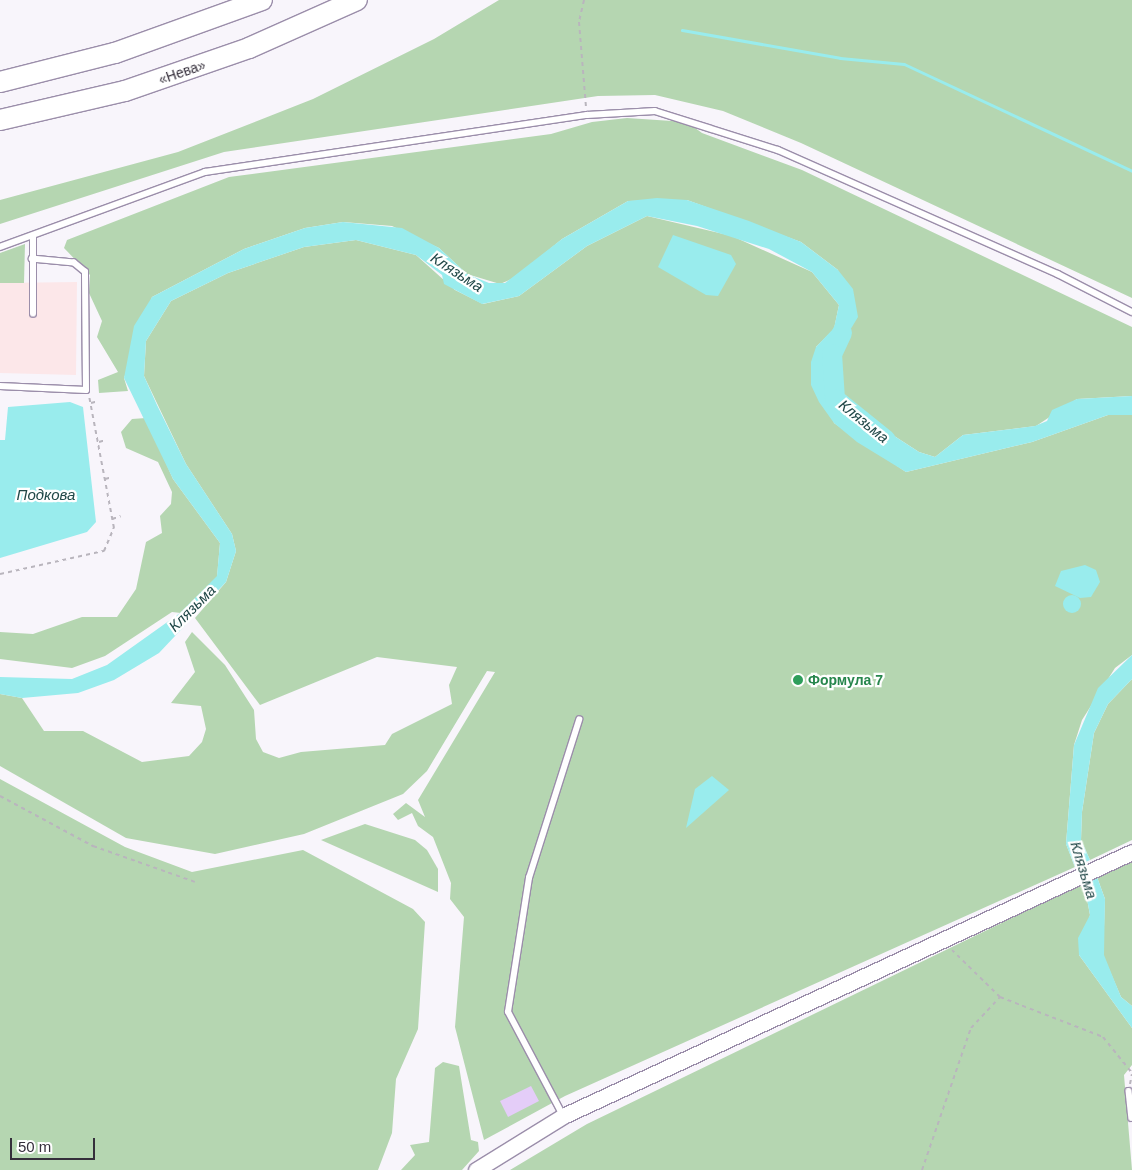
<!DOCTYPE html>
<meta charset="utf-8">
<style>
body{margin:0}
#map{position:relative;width:1132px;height:1170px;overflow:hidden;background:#f8f5fb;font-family:Helvetica,sans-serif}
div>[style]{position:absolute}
.industrial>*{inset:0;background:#fce7e9}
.green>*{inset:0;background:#b5d6b1}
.water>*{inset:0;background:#99eced}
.round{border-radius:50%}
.stream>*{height:3px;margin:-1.5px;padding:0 1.5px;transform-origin:1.5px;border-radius:1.5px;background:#99eced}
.river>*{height:20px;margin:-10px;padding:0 10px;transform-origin:10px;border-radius:10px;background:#99eced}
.building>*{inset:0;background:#e4cdf8}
.path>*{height:2px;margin-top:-1px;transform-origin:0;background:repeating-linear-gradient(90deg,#b9b5bd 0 4px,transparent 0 8px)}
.roads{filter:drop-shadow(1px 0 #9b8eaa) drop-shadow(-1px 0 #9b8eaa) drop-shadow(0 1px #9b8eaa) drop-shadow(0 -1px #9b8eaa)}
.lane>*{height:5.5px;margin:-2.75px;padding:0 2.75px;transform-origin:2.75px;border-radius:2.75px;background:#fff}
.secondary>*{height:15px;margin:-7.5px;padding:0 7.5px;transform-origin:7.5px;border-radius:7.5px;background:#fff}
.highway>*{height:20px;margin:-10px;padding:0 10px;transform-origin:10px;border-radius:10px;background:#fff}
.dots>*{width:14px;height:14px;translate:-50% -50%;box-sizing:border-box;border:2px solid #fff;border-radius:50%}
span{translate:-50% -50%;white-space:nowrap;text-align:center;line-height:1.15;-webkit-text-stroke:4.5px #fff;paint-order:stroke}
.street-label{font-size:14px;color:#352f3b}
.leisure-label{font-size:14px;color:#27864d;font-weight:700}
.left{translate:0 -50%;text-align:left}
.water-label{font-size:15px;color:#214848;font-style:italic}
.scale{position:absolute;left:10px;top:1138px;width:85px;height:22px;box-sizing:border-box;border:2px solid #352f3b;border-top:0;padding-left:6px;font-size:15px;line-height:18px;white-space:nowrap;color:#352f3b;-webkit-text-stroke:4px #fff;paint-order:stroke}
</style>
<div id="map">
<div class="industrial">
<i style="clip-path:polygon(77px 282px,76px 375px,0 373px,0 283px)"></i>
</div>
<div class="green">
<i style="clip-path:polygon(499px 0,1132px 0,1132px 298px,801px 143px,723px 111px,655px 95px,598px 96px,224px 152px,0 224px,0 200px,178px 152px,313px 99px,434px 39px)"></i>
<i style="clip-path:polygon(627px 118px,687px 122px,702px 133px,802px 170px,1132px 327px,1132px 396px,1077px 399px,1036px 426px,963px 435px,935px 457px,919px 452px,885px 430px,858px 420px,837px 393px,829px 365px,847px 338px,838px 270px,801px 242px,687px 200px,628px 201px,562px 239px,516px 277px,500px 284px,467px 274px,439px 248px,392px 226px,343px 222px,305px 228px,244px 249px,152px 297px,124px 378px,128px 391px,99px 393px,98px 380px,118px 372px,97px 337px,102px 321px,89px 293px,90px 275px,64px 248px,67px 240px,229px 177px,551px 134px,592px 122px)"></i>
<i style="clip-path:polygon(647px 216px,732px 236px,812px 272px,839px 305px,834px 329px,816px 347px,834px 423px,906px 472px,1032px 442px,1108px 415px,1132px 415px,1132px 655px,1115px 668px,1082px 720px,1074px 745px,1066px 844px,1075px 867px,565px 1096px,484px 1140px,455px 1027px,464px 917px,450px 899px,451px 883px,433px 837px,418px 826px,412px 813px,398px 820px,393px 814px,406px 803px,425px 817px,418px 800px,495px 672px,487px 671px,427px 771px,403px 794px,304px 834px,215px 854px,126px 838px,0 766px,0 694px,22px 698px,44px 731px,83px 731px,142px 762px,189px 756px,202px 742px,206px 729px,201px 706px,171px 703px,195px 672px,185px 642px,192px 632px,225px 665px,254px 710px,256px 739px,263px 752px,279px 758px,301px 752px,385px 745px,392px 734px,452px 704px,449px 685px,457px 667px,377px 657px,260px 705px,195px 618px,226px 582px,236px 551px,232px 534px,186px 464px,144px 376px,146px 341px,171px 301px,228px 273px,304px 247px,356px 240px,416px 255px,455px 290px,483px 304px,519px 296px,587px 246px)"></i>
<i style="clip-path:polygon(25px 244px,24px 283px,0 283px,0 253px)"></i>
<i style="clip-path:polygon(146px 418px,173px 479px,220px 543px,217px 577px,181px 613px,172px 612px,105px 656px,72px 668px,0 659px,0 632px,33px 634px,82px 617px,117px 617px,136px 589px,146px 542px,162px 533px,160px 516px,171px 504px,172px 492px,158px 462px,126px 448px,121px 432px,132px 419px)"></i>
<i style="clip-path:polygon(1132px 679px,1132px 840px,1090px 860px,1081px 840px,1082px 812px,1094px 733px,1108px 704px)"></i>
<i style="clip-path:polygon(0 779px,125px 847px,192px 872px,303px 850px,413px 909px,425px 922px,418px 1029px,396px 1079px,392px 1133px,378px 1170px,0 1170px)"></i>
<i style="clip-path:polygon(365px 824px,415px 840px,427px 850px,438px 869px,438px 892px,321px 840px)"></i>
<i style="clip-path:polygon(1132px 862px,1132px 1006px,1121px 997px,1103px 955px,1105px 899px,1097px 877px)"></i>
<i style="clip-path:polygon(1084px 883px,1090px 915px,1079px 955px,1132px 1028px,1132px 1065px,1124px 1075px,1132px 1170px,510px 1170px,587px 1124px)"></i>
<i style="clip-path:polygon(443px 1062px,459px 1066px,471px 1140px,478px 1142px,479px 1151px,462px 1170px,401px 1170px,415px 1155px,410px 1145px,429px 1142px,435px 1068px)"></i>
</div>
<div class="water">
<i style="clip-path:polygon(657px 198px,687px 200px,749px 221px,801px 242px,838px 270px,853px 289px,858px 317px,829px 365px,837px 393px,858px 420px,885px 430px,919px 452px,935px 457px,963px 435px,1035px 426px,1047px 421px,1052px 410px,1077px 399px,1132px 396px,1132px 415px,1108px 415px,1032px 442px,906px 472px,857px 442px,834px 423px,819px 402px,811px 385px,811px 362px,816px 347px,834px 328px,839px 305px,812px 272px,769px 249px,697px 226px,647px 216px,587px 246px,519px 296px,482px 304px,444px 284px,442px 275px,416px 255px,356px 240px,304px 247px,228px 273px,171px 301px,146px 341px,144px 376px,157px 405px,186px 464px,232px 534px,236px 551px,226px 582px,159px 653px,114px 680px,78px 693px,22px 698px,0 694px,0 677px,72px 679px,107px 665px,180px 613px,217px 576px,220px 543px,173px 479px,124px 378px,134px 326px,152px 297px,244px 249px,305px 228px,343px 222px,402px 228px,439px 248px,467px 274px,489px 283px,505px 283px,562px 239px,628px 201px)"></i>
<i style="clip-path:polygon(673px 235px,731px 255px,736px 264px,718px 296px,706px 295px,658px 267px)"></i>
<i style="clip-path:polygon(70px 402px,83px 407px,96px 522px,87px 532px,0 558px,0 440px,5px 440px,8px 407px)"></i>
<i style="clip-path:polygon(1085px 565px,1096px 570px,1100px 582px,1091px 597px,1080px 598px,1055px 586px,1061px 571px)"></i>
<i class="round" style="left:1063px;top:595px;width:18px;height:18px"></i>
<i style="clip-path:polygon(1132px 655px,1132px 679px,1108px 704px,1094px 733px,1082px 812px,1081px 840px,1090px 860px,1075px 867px,1066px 844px,1074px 745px,1098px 688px)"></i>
<i style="clip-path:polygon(712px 776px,729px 790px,686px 828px,695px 789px)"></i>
<i style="clip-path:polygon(1097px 877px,1105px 899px,1104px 955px,1121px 997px,1132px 1006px,1132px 1028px,1079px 955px,1078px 938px,1090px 915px,1084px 883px)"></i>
</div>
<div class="stream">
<i style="left:682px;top:30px;width:160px;rotate:10deg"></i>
<i style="left:840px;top:58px;width:64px;rotate:5.4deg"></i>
<i style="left:904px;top:64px;width:252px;rotate:25.1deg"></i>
</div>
<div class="river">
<i style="left:842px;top:333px;width:23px;rotate:115deg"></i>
<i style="left:832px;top:354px;width:45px;rotate:86.2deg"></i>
<i style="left:835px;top:399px;width:65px;rotate:38.8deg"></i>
</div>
<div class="building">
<i style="clip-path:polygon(531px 1086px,539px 1101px,508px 1117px,500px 1101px)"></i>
</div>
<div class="path">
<i style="left:584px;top:0;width:23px;rotate:103deg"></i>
<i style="left:579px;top:22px;width:86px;rotate:85.3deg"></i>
<i style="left:91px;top:403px;width:8px;rotate:-14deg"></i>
<i style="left:99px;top:442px;width:7px;rotate:-16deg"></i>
<i style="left:105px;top:479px;width:8px;rotate:-14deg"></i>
<i style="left:112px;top:519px;width:9px;rotate:-18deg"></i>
<i style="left:0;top:574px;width:107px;rotate:-12.5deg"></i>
<i style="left:104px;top:551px;width:25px;rotate:-67deg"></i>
<i style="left:114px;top:528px;width:134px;rotate:-100.7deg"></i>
<i style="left:0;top:796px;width:106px;rotate:28.3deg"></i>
<i style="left:93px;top:846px;width:108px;rotate:19.4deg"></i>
<i style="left:1000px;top:997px;width:110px;rotate:21.2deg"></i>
<i style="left:1103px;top:1037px;width:46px;rotate:51.1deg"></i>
<i style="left:1130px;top:1084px;width:10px;rotate:-79deg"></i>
<i style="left:922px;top:1170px;width:150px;rotate:-71deg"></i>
<i style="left:971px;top:1028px;width:42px;rotate:-46.9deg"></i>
<i style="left:1000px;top:997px;width:67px;rotate:-135.6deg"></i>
</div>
<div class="roads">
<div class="lane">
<i style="left:0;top:247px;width:218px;rotate:-20.1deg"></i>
<i style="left:205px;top:172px;width:386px;rotate:-8.5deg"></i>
<i style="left:587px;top:115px;width:68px;rotate:-3.4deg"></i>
<i style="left:655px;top:111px;width:129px;rotate:17.6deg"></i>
<i style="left:778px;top:150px;width:306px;rotate:23.9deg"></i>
<i style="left:1058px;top:274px;width:83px;rotate:27.2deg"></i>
<i style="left:33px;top:314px;width:77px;rotate:-90deg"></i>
<i style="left:0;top:386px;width:86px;rotate:2.7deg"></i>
<i style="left:86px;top:390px;width:118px;rotate:-90.5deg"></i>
<i style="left:85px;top:272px;width:14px;rotate:-141deg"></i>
<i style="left:74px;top:263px;width:42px;rotate:-174.6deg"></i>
<i style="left:1129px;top:1091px;width:27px;rotate:84deg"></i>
<i style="left:562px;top:1114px;width:115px;rotate:-117.9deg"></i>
<i style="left:508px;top:1012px;width:136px;rotate:-81.1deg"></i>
<i style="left:529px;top:878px;width:166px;rotate:-72.4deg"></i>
</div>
<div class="secondary">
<i style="left:476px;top:1170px;width:102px;rotate:-31.8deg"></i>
<i style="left:563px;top:1116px;width:627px;rotate:-24.89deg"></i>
</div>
<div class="highway">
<i style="left:0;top:82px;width:119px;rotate:-14.2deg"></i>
<i style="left:115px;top:53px;width:156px;rotate:-19.8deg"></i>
<i style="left:0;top:120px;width:128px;rotate:-13.1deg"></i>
<i style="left:125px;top:91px;width:131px;rotate:-19.1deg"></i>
<i style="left:249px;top:48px;width:118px;rotate:-24deg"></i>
</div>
</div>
<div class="dots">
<i style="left:798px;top:680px;background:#2e9e5b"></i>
</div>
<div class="street-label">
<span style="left:182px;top:72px;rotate:-19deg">«Нева»</span>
</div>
<div class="leisure-label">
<span class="left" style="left:808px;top:680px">Формула 7</span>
</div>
<div class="water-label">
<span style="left:457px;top:272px;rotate:33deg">Клязьма</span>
<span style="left:864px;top:421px;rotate:39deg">Клязьма</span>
<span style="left:46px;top:495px">Подкова</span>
<span style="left:192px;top:608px;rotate:-45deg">Клязьма</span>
<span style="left:1084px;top:870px;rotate:73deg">Клязьма</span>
</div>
<div class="scale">50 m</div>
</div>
